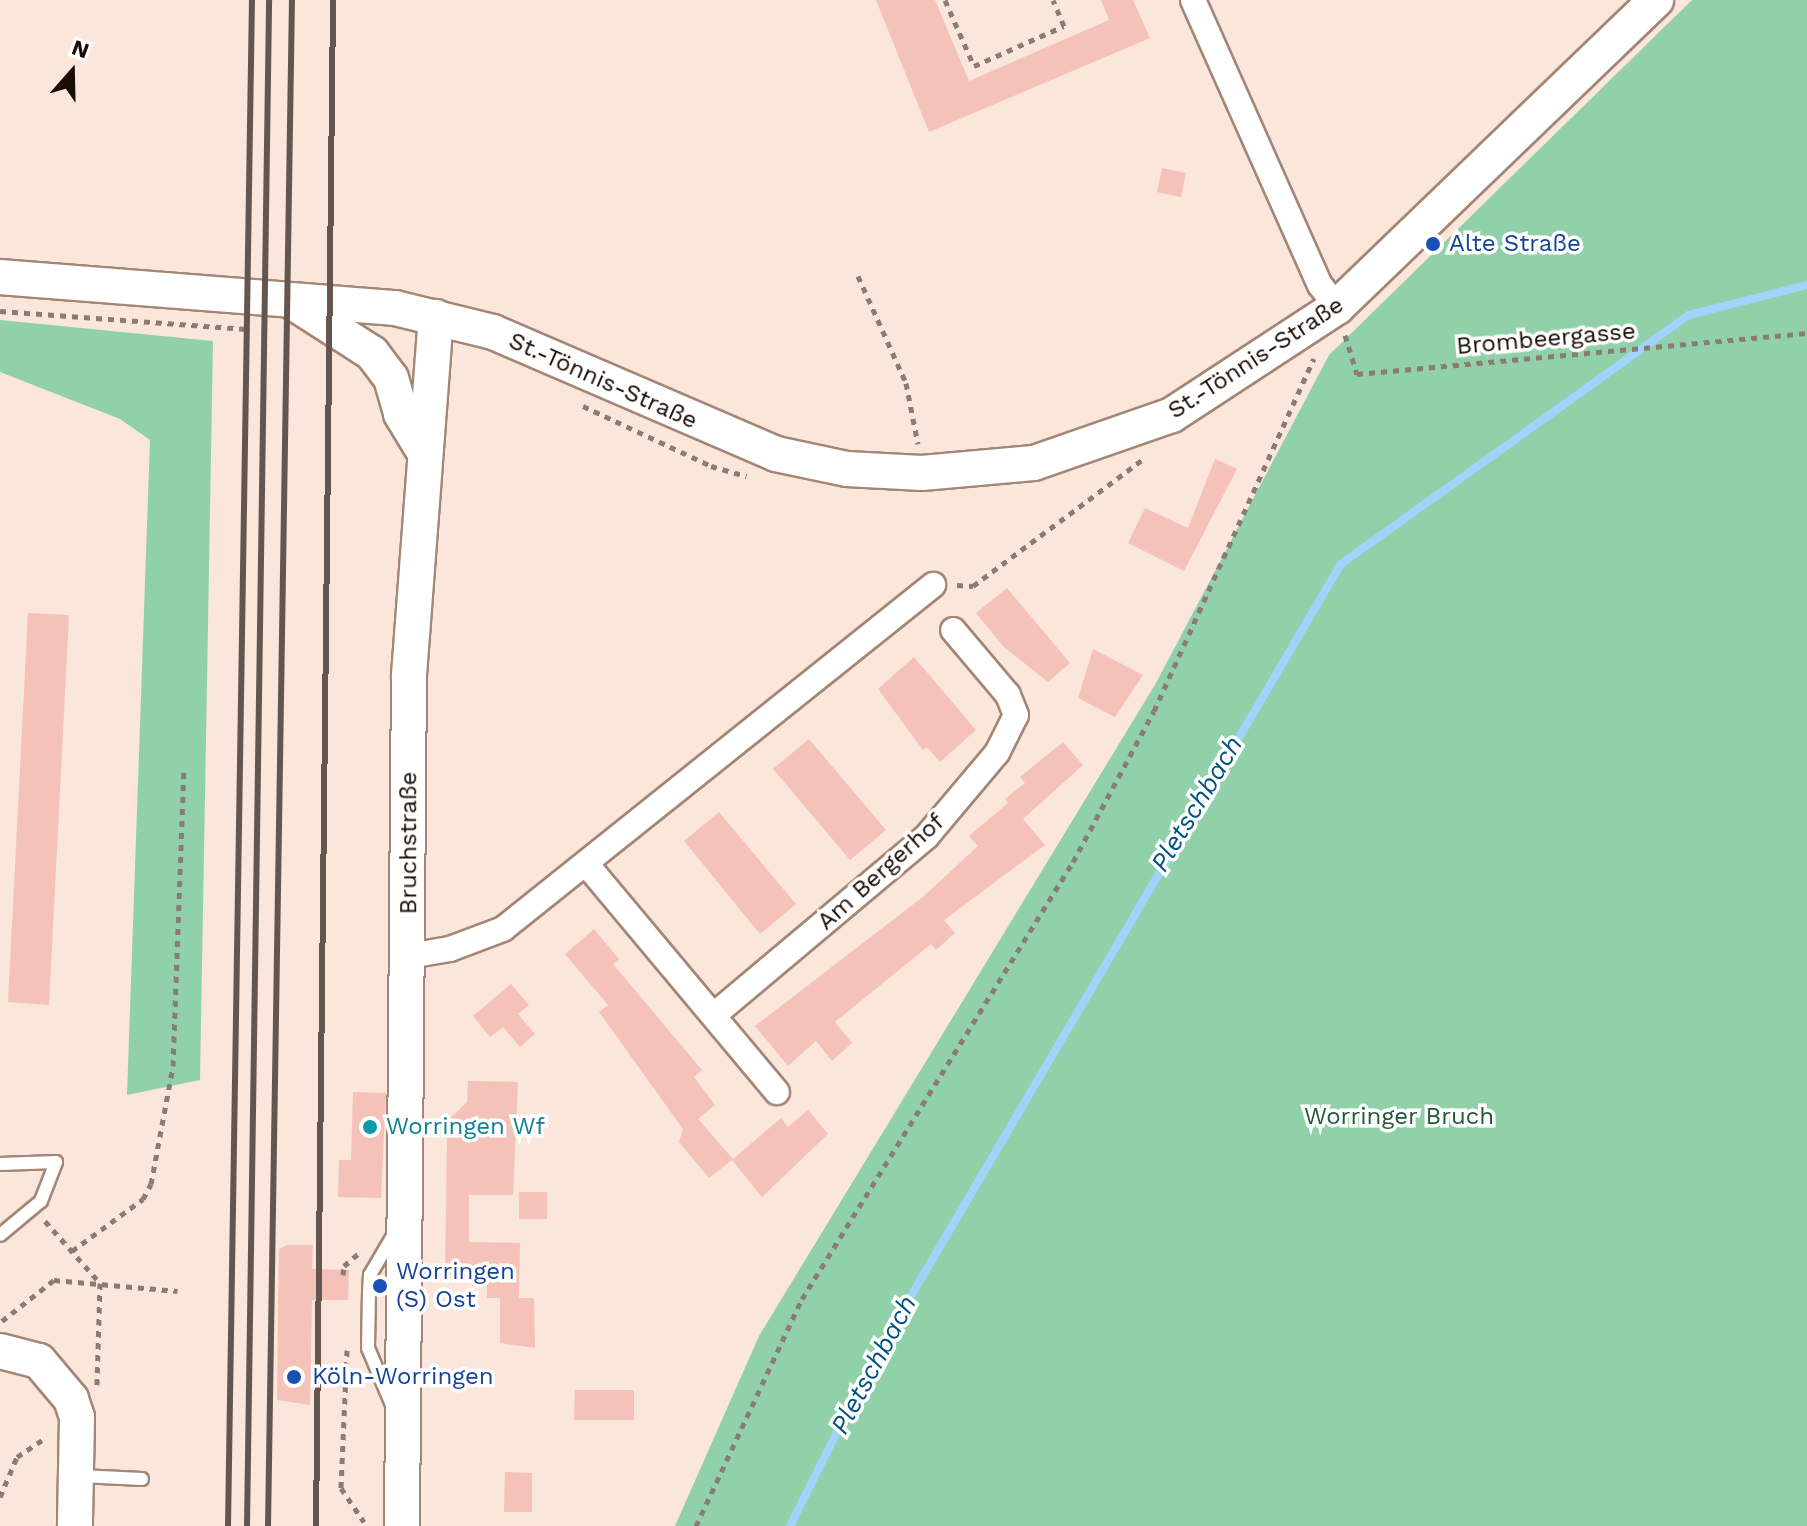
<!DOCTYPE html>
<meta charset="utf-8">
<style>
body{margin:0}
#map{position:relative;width:1807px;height:1526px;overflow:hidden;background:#fae6db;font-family:"Work Sans",sans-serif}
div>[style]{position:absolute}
.green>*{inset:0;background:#91d1a9}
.stream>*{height:8px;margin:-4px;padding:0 4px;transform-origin:4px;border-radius:4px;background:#a0d4fe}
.building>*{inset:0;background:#f4c2b8}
.path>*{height:5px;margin-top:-2.5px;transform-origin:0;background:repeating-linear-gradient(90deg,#8b7c73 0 6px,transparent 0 12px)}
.roads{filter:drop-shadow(2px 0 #a48675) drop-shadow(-2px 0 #a48675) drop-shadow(0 2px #a48675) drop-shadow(0 -2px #a48675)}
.lane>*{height:12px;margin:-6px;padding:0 6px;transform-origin:6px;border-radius:6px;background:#fff}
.street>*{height:24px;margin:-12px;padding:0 12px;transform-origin:12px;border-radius:12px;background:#fff}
.secondary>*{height:34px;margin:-17px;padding:0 17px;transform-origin:17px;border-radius:17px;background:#fff}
.rail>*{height:6px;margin:-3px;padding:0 3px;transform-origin:3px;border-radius:3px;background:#64564f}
.dots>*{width:22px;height:22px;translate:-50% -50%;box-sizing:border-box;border:4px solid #fff;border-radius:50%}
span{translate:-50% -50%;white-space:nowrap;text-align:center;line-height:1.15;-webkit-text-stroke:7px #fff;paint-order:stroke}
.transit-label{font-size:24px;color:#164399}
.left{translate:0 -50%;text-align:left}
.street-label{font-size:24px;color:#180d07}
.park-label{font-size:24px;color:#22593b}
.culture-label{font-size:24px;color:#0d838f}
.water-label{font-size:26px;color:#005281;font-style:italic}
.north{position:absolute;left:32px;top:32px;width:80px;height:80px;-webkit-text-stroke:6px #fff;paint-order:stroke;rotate:20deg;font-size:22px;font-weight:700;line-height:32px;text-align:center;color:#180d07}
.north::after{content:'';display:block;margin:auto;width:28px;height:36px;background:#180d07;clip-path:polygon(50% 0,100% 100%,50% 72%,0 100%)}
</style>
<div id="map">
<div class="green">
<i style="clip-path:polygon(1692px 0,1807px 0,1807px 1526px,675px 1526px,759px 1336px,1156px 683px,1329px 355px)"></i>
<i style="clip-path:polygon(0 320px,213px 341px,200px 1080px,127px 1095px,150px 440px,120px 419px,0 372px)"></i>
</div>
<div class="stream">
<i style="left:790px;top:1526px;width:181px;rotate:-63.4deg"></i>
<i style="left:871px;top:1364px;width:928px;rotate:-59.57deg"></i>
<i style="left:1341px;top:564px;width:428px;rotate:-35.6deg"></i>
<i style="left:1689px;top:315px;width:122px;rotate:-14.3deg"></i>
</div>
<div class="building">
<i style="clip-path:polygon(876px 0,935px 0,969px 81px,1109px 20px,1101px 0,1133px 0,1150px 38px,929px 132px)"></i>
<i style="clip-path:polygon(1162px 168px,1186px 173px,1181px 197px,1157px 192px)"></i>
<i style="clip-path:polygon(1215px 459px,1237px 469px,1184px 571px,1128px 543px,1145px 508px,1188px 528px)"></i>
<i style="clip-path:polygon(1007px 588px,1070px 663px,1048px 682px,1004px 647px,976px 613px)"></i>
<i style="clip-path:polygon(28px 613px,69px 615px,49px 1005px,8px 1002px)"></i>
<i style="clip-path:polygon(1093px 649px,1143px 675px,1115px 717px,1078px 698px)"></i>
<i style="clip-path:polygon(914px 657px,976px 730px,940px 762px,927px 747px,923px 750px,878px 689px)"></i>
<i style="clip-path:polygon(809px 739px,886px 830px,850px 860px,773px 769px)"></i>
<i style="clip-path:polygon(1063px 742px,1083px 765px,1023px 819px,1045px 845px,944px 920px,955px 933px,936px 950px,931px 944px,835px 1022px,852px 1043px,832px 1061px,816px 1041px,788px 1066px,755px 1026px,924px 896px,978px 846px,969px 836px,1008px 803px,1005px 799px,1025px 783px,1020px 777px)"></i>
<i style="clip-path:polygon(719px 812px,796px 904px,760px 934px,684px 841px)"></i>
<i style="clip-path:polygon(594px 929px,619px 959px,613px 964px,702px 1070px,694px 1077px,715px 1105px,698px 1119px,733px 1159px,781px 1118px,788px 1127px,808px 1110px,828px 1134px,762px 1197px,732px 1160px,709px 1178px,679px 1142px,683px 1129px,599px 1012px,608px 1005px,565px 954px)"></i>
<i style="clip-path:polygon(511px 984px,529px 1005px,518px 1014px,535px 1034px,520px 1047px,503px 1027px,490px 1037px,473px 1016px)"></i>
<i style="clip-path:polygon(468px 1081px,518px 1082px,513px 1195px,469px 1195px,469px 1242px,520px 1243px,519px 1298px,534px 1298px,535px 1348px,500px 1343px,500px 1298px,487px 1298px,487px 1278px,445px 1276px,447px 1139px,450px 1118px,467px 1102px)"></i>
<i style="clip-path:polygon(353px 1092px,386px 1093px,381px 1198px,338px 1197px,339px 1160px,351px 1160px)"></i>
<i style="clip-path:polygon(519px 1192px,547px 1192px,547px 1219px,519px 1219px)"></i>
<i style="clip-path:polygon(287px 1245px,313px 1245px,312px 1269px,349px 1270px,348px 1300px,312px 1300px,310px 1405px,277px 1400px,279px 1249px)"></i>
<i style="clip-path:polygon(575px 1390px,634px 1390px,634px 1420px,574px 1420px)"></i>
<i style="clip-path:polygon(505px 1472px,532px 1473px,532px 1512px,504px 1512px)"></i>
</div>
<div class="path">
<i style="left:945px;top:0;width:72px;rotate:66.3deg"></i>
<i style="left:974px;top:66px;width:98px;rotate:-24deg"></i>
<i style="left:1064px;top:26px;width:28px;rotate:-113deg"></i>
<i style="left:858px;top:276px;width:117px;rotate:65.8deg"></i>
<i style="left:906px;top:383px;width:62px;rotate:78.9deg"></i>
<i style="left:0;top:311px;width:247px;rotate:4.2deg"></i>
<i style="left:1345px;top:335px;width:41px;rotate:72.9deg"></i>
<i style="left:1357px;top:374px;width:452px;rotate:-5.2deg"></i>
<i style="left:583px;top:406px;width:141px;rotate:25.1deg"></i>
<i style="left:711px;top:466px;width:37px;rotate:16deg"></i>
<i style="left:957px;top:585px;width:16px;rotate:4deg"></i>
<i style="left:973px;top:586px;width:214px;rotate:-36.7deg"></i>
<i style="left:45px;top:1221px;width:83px;rotate:48.4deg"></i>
<i style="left:100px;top:1283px;width:102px;rotate:91.7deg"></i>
<i style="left:72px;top:1251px;width:88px;rotate:-36.2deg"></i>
<i style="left:143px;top:1199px;width:17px;rotate:-62deg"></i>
<i style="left:151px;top:1184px;width:120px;rotate:-79.4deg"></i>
<i style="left:173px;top:1066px;width:295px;rotate:-87.9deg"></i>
<i style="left:343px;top:1275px;width:9px;rotate:-84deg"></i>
<i style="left:344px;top:1266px;width:21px;rotate:-41deg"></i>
<i style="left:2px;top:1321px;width:66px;rotate:-38.3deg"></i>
<i style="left:54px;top:1280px;width:124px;rotate:5.1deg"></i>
<i style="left:347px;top:1350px;width:138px;rotate:92.5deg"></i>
<i style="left:341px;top:1488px;width:41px;rotate:55.9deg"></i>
<i style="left:0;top:1497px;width:43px;rotate:-67deg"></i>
<i style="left:17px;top:1457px;width:36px;rotate:-34deg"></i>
<i style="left:696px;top:1526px;width:251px;rotate:-65deg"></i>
<i style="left:802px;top:1299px;width:514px;rotate:-58.2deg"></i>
<i style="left:1073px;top:862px;width:171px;rotate:-61.8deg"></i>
<i style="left:1154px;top:711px;width:387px;rotate:-65.6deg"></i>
</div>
<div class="roads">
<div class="lane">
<i style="left:0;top:1164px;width:56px;rotate:-2deg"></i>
<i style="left:56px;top:1162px;width:42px;rotate:111deg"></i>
<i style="left:41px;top:1201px;width:53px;rotate:140.3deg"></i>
<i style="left:392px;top:1405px;width:62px;rotate:-112.8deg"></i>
<i style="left:368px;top:1348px;width:55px;rotate:-89deg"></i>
<i style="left:369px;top:1293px;width:18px;rotate:-87deg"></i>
<i style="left:370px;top:1275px;width:53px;rotate:-59.6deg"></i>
<i style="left:80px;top:1476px;width:62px;rotate:2.8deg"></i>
</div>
<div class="street">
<i style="left:1193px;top:0;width:312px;rotate:66deg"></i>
<i style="left:1320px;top:285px;width:28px;rotate:52deg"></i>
<i style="left:587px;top:865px;width:296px;rotate:50.1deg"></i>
<i style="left:409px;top:956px;width:42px;rotate:-9.7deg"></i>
<i style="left:450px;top:949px;width:57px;rotate:-20.7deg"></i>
<i style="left:503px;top:929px;width:551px;rotate:-38.66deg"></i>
<i style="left:714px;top:1015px;width:278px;rotate:-40deg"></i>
<i style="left:927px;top:836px;width:109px;rotate:-49.9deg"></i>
<i style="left:997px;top:753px;width:42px;rotate:-63.4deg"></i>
<i style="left:1016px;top:715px;width:22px;rotate:-112deg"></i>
<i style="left:1008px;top:695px;width:85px;rotate:-130.2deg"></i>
</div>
<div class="secondary">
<i style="left:0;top:277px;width:396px;rotate:4.5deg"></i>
<i style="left:395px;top:308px;width:101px;rotate:13.8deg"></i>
<i style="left:493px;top:332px;width:308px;rotate:23.3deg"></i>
<i style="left:776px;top:454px;width:73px;rotate:11.9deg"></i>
<i style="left:847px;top:469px;width:75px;rotate:3.1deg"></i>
<i style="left:922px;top:473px;width:112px;rotate:-5.1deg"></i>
<i style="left:1034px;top:463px;width:146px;rotate:-19.2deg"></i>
<i style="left:1172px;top:415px;width:197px;rotate:-33.2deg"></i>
<i style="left:1337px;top:307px;width:443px;rotate:-43.9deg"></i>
<i style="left:294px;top:303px;width:93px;rotate:32.7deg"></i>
<i style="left:372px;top:353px;width:31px;rotate:53deg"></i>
<i style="left:391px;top:378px;width:37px;rotate:74deg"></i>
<i style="left:401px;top:414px;width:42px;rotate:58.6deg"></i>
<i style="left:0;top:1351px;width:40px;rotate:14.4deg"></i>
<i style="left:39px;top:1361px;width:50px;rotate:49.9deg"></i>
<i style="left:71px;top:1399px;width:19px;rotate:72deg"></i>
<i style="left:77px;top:1417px;width:109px;rotate:91.1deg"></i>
<i style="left:402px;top:1526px;width:851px;rotate:-89.53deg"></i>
<i style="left:409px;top:675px;width:359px;rotate:-85.7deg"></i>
</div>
</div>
<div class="rail">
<i style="left:228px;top:1526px;width:1526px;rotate:-89.1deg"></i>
<i style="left:247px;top:1526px;width:1526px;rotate:-89.17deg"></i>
<i style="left:268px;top:1526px;width:1526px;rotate:-89.1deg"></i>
<i style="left:316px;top:1526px;width:1526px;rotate:-89.36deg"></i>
</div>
<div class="dots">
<i style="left:1433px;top:244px;background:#1a4fb4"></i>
<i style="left:370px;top:1127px;background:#0f9aa8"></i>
<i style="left:380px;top:1286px;background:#1a4fb4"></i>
<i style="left:294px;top:1377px;background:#1a4fb4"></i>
</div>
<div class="transit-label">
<span class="left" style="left:1449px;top:244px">Alte Straße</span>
<span class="left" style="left:396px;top:1286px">Worringen<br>(S) Ost</span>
<span class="left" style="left:312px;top:1377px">Köln-Worringen</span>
</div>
<div class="street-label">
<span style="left:1546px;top:339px;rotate:-5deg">Brombeergasse</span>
<span style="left:1256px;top:358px;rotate:-33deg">St.-Tönnis-Straße</span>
<span style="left:603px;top:381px;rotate:24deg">St.-Tönnis-Straße</span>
<span style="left:409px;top:843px;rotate:-90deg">Bruchstraße</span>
<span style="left:881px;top:872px;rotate:-42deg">Am Bergerhof</span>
</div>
<div class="park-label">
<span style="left:1399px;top:1117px">Worringer Bruch</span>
</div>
<div class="culture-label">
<span class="left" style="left:386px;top:1127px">Worringen Wf</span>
</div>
<div class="water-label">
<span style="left:1197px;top:804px;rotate:-59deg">Pletschbach</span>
<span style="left:874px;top:1365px;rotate:-62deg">Pletschbach</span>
</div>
<div class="north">N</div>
</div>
